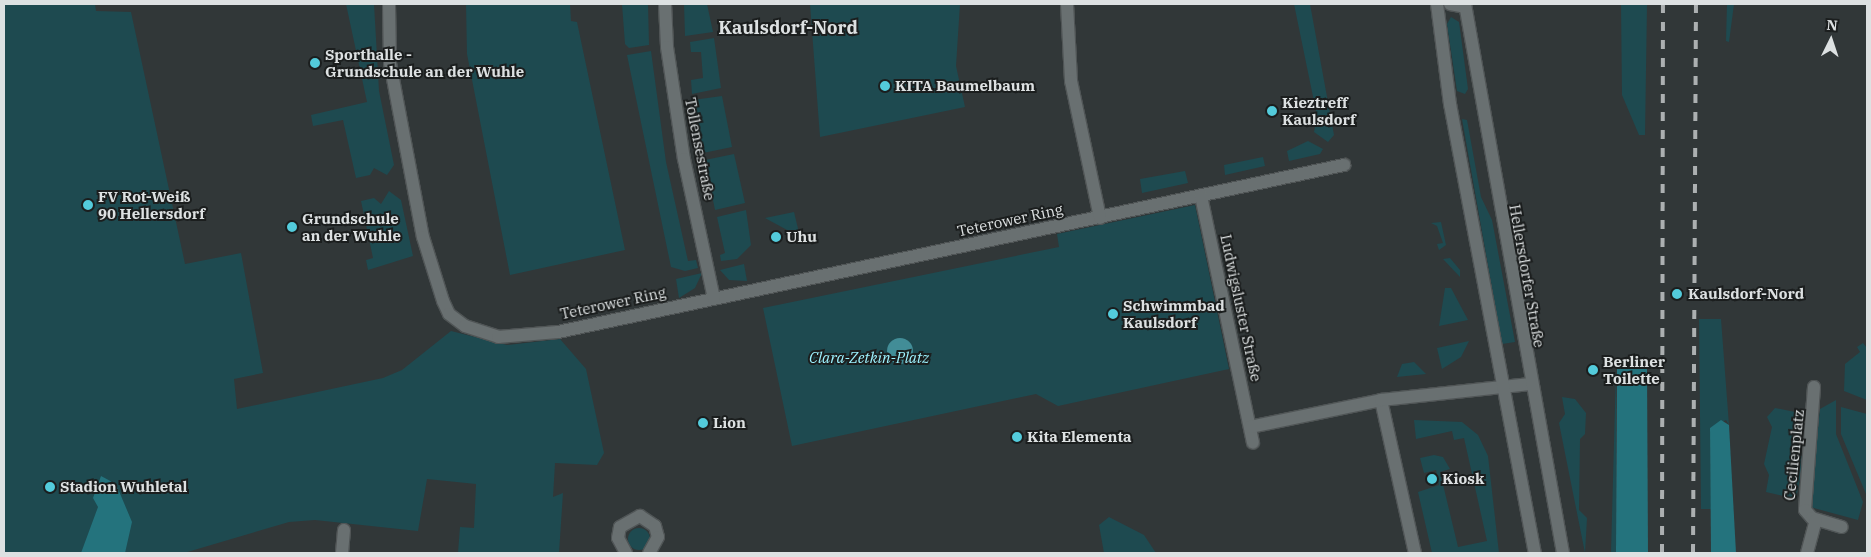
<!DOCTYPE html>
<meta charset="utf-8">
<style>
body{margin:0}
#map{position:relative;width:1871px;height:557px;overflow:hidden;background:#313738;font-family:"IBM Plex Serif",serif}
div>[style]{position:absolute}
.green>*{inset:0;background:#1e4a50}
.round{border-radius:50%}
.forest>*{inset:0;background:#24737d}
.water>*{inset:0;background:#428d97}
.roads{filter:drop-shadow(1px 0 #505556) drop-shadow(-1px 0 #505556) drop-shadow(0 1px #505556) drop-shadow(0 -1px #505556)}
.street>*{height:12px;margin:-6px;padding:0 6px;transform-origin:6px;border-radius:6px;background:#697071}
.secondary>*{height:12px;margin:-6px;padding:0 6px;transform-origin:6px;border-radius:6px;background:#697071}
.rail>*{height:4px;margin-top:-2px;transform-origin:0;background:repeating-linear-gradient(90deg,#acb0b1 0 9px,transparent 0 18px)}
.dots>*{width:14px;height:14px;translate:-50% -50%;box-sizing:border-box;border:2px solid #1b1e1e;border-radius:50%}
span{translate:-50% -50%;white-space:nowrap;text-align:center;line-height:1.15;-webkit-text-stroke:4px #1b1e1e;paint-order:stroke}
.poi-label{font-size:15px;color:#dde1e2;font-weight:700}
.left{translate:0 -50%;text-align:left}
.street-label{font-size:15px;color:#dde1e2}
.park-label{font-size:15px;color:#9df3ff;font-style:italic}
.quarter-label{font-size:18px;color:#dde1e2;font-weight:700}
.frame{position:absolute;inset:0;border:5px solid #dde1e2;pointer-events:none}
.north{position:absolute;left:1806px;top:15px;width:50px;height:50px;-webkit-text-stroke:4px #1b1e1e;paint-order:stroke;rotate:4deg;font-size:14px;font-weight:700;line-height:20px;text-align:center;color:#dde1e2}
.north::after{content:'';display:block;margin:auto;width:18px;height:22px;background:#dde1e2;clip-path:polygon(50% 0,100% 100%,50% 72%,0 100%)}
</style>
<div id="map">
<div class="green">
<i style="clip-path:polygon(4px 4px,95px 4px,96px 11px,131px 12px,185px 264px,241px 253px,263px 373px,234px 379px,237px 409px,383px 378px,402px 370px,451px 331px,507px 345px,560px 339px,586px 369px,604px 453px,597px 465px,555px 463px,553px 497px,563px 493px,559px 553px,458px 553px,460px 527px,474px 528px,476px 484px,427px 479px,418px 531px,315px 520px,289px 522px,184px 553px,4px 553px)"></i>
<i style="clip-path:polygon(346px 4px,374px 4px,379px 91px,394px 165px,387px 175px,374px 168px,370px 175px,356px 178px,343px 120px,313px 126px,311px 115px,367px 102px)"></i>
<i style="clip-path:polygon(466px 4px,570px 4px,571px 21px,577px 22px,625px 250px,510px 275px,467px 54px)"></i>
<i style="clip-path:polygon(622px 4px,648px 4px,649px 45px,629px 48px,625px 44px)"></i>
<i style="clip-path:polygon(684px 4px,707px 4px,713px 32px,685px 36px)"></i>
<i style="clip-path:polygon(810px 4px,960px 4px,956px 66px,965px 107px,820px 137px)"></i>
<i style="clip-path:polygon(1294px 4px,1310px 4px,1334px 135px,1328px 142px,1314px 132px,1317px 116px)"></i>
<i style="clip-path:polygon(1621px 4px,1647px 4px,1645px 135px,1639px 135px,1622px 95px)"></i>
<i style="clip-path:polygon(1727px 4px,1734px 4px,1729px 42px,1726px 41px)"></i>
<i style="clip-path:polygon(1451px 17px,1459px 22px,1468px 89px,1465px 94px,1457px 91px,1447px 24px)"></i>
<i style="clip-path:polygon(714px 38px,721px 88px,692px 94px,691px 80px,703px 78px,701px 52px,691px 52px,690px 42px)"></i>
<i style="clip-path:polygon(651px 51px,666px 162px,688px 261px,696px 260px,698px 268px,685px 271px,671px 267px,627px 55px)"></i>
<i style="clip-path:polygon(722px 96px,732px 147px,703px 153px,693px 100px)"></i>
<i style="clip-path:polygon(1462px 119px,1467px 120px,1481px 197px,1492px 220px,1515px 342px,1502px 344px)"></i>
<i style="clip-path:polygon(1308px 141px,1323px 149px,1320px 154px,1289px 161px,1287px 151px)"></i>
<i style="clip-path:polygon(734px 154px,745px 203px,715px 210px,705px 160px)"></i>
<i style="clip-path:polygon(1263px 157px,1265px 166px,1225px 175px,1224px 165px)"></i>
<i style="clip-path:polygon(1185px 171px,1188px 183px,1142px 193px,1140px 179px)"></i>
<i style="clip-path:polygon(389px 191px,401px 200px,413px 256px,368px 270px,366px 260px,373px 258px,361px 201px,374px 198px,381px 204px)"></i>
<i style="clip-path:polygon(1195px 205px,1229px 369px,1058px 406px,1036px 394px,792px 446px,763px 308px,1059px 247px,1057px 234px)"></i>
<i style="clip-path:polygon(746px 210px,751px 245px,737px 259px,721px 261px,720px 255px,725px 253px,717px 217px)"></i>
<i style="clip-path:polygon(794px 212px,800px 237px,765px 218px)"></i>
<i style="clip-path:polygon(1441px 222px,1446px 245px,1439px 250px,1437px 244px,1443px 243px,1437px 226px,1431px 223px)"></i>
<i style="clip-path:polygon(1450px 258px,1460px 270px,1460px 277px,1443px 259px)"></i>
<i style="clip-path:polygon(744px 264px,747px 281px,729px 280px,720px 270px)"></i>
<i style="clip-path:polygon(702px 273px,695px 288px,679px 298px,676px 279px)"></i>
<i style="clip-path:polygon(1445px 288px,1451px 288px,1468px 320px,1439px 326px)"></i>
<i style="clip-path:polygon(1699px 319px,1721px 319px,1729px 425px,1726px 420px,1710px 428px,1711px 509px,1701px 509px)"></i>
<i style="clip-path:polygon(1469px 341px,1461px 357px,1442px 369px,1437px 348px)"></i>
<i style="clip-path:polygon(1863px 343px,1867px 348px,1867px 400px,1844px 391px,1845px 364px,1860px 352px,1857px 347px)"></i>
<i style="clip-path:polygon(1414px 362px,1426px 374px,1397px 377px,1402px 364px)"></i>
<i style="clip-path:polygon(1616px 369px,1616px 553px,1611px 553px)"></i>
<i style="clip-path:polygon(1562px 397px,1575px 399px,1586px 413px,1585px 434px,1580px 439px,1579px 510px,1587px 518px,1585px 553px,1559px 423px,1565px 414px)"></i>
<i style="clip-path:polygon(1836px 400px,1836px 434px,1863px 502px,1858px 520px,1810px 507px,1820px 409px)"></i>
<i style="clip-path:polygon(1841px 407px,1867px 414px,1866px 494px,1841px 434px)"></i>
<i style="clip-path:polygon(1775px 408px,1805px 414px,1796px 455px,1804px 457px,1796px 499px,1766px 492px,1769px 475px,1764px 464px,1772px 427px,1767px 417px)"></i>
<i style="clip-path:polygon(1414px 420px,1462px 422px,1478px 435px,1488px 456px,1499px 553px,1432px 553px,1418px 492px,1439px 485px,1436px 470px,1424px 473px,1420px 458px,1434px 455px,1443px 457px,1450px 469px,1440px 472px,1458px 547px,1487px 541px,1464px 438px,1454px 440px,1452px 431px,1416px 439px)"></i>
<i style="clip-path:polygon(1109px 517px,1144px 535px,1156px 553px,1104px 553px,1099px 525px)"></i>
<i class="round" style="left:628px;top:528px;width:22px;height:22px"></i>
</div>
<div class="forest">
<i style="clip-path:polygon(1617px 369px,1647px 369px,1648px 553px,1616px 553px)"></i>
<i style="clip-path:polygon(1721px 420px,1729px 425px,1736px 553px,1711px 553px,1710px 428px)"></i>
<i style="clip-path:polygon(101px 476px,116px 484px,132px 522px,125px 553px,81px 553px,98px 507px,93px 498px)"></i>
</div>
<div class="water">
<i class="round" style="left:887px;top:338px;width:26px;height:26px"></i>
</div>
<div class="roads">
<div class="street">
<i style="left:389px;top:4px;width:59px;rotate:89deg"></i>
<i style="left:390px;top:63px;width:177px;rotate:79.3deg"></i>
<i style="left:423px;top:237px;width:67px;rotate:72.6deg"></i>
<i style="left:443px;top:301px;width:14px;rotate:65deg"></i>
<i style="left:449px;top:314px;width:20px;rotate:37deg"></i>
<i style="left:465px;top:326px;width:35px;rotate:18deg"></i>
<i style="left:498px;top:337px;width:60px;rotate:-4.8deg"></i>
<i style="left:558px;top:332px;width:804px;rotate:-12deg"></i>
<i style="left:665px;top:4px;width:43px;rotate:87.3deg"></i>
<i style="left:667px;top:47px;width:113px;rotate:81.4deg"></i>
<i style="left:684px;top:159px;width:143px;rotate:77.9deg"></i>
<i style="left:1067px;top:4px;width:77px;rotate:87deg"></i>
<i style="left:1071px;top:81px;width:140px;rotate:78deg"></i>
<i style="left:1201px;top:196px;width:252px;rotate:78.1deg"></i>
<i style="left:1814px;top:387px;width:123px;rotate:94.2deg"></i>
<i style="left:1805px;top:510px;width:11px;rotate:49deg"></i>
<i style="left:1812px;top:518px;width:31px;rotate:17deg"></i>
<i style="left:1381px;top:400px;width:157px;rotate:77.5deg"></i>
<i style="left:1250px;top:427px;width:134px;rotate:-11.6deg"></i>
<i style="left:1381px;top:400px;width:150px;rotate:-6.1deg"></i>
<i style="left:342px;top:553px;width:23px;rotate:-85deg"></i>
<i style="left:626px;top:553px;width:17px;rotate:-118deg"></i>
<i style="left:618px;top:538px;width:11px;rotate:-80deg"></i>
<i style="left:620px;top:527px;width:23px;rotate:-29deg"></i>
<i style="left:640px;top:516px;width:18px;rotate:34deg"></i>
<i style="left:655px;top:526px;width:11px;rotate:75deg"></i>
<i style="left:658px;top:537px;width:18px;rotate:119deg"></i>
<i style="left:1807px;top:553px;width:34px;rotate:-75deg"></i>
</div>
<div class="secondary">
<i style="left:1437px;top:4px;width:101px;rotate:82.6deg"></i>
<i style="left:1450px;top:104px;width:457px;rotate:79.3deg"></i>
<i style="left:1450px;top:4px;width:15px;rotate:11deg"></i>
<i style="left:1465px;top:4px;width:558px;rotate:79.88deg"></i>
</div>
</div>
<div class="rail">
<i style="left:1662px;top:553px;width:549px;rotate:-89.9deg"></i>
<i style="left:1693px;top:553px;width:549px;rotate:-89.69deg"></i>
</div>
<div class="dots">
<i style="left:315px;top:63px;background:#53cbdb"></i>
<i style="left:885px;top:86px;background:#53cbdb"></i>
<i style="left:1272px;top:111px;background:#53cbdb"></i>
<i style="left:88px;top:205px;background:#53cbdb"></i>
<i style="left:292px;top:227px;background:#53cbdb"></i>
<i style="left:776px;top:237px;background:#53cbdb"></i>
<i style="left:1677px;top:294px;background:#53cbdb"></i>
<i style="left:1113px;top:314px;background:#53cbdb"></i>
<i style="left:1593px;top:370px;background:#53cbdb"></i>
<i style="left:703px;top:423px;background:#53cbdb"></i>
<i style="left:1017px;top:437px;background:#53cbdb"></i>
<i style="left:1432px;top:479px;background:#53cbdb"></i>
<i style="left:50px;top:487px;background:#53cbdb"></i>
</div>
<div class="poi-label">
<span class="left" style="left:325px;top:63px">Sporthalle -<br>Grundschule an der Wuhle</span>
<span class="left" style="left:895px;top:86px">KITA Baumelbaum</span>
<span class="left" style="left:1282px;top:111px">Kieztreff<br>Kaulsdorf</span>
<span class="left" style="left:98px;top:205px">FV Rot-Weiß<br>90 Hellersdorf</span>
<span class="left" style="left:302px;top:227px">Grundschule<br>an der Wuhle</span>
<span class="left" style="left:786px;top:237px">Uhu</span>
<span class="left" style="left:1688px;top:294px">Kaulsdorf-Nord</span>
<span class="left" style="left:1123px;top:314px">Schwimmbad<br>Kaulsdorf</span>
<span class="left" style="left:1603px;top:370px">Berliner<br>Toilette</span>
<span class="left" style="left:713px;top:423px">Lion</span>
<span class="left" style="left:1027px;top:437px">Kita Elementa</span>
<span class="left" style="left:1442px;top:479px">Kiosk</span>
<span class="left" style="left:60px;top:487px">Stadion Wuhletal</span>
</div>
<div class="street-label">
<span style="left:700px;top:149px;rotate:79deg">Tollensestraße</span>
<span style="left:1010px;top:220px;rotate:-12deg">Teterower Ring</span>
<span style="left:1527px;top:276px;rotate:80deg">Hellersdorfer Straße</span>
<span style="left:613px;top:303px;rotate:-12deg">Teterower Ring</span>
<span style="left:1241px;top:308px;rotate:78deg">Ludwigsluster Straße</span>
<span style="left:1794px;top:455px;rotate:-84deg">Cecilienplatz</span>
</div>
<div class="park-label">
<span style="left:869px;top:358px">Clara-Zetkin-Platz</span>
</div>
<div class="quarter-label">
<span style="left:788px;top:28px">Kaulsdorf-Nord</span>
</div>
<div class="frame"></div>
<div class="north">N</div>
</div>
